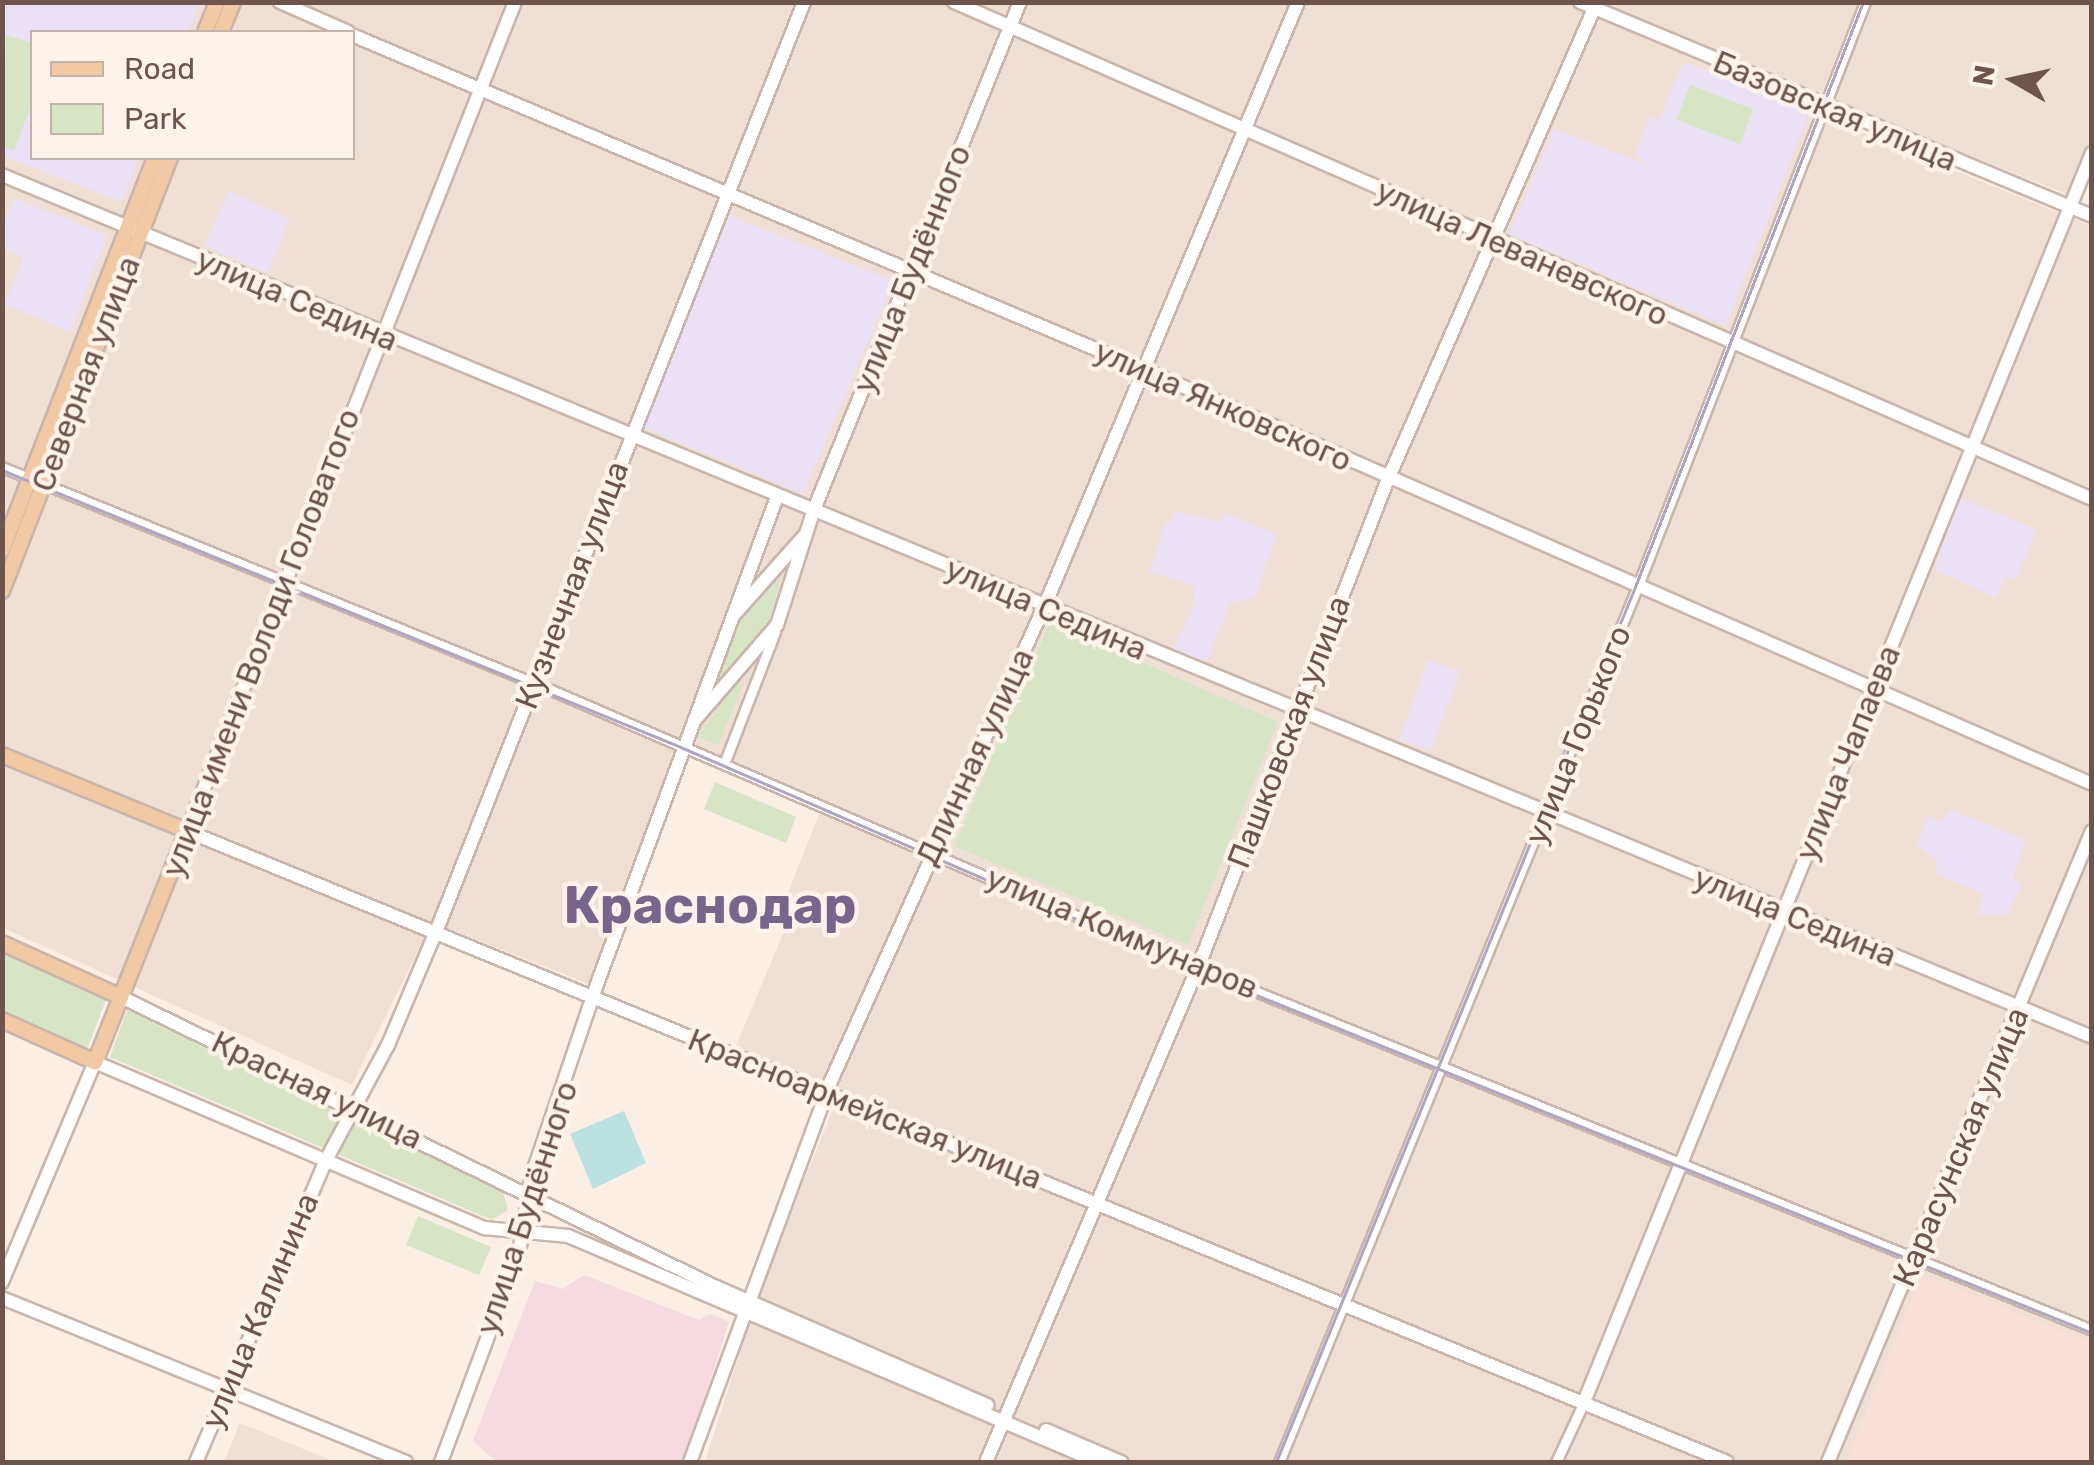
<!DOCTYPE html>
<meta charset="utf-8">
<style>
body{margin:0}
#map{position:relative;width:2094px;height:1465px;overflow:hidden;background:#faeee5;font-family:Rubik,sans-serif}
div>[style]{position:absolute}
.residential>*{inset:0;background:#f0dfd4}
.commercial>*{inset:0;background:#f9ded9}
.education>*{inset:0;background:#ebe1f6}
.medical>*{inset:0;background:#f6d9e1}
.green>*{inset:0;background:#d7e5c5}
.water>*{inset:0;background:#bbe1e1}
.roads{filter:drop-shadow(2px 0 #c9b5ac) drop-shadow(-2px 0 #c9b5ac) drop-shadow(0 2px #c9b5ac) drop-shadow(0 -2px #c9b5ac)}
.street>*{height:9px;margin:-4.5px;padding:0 4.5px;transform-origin:4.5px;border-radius:4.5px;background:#fff}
.secondary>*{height:12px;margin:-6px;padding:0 6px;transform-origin:6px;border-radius:6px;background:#fff}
.primary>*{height:14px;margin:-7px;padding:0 7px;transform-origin:7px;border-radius:7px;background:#f1c9a4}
.tram>*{height:2.5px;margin:-1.25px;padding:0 1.25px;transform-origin:1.25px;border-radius:1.25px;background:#b0a5c1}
span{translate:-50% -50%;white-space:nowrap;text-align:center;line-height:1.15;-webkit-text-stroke:9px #fdf3ea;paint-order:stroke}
.street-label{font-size:32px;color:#6f544d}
.town-label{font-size:52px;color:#79658c;font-weight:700}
.frame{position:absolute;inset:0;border:5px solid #6f544d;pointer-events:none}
.legend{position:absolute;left:30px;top:30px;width:325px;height:130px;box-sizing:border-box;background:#fdf3ea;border:2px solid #c4b3ab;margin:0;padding:12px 18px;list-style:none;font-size:30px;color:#6f544d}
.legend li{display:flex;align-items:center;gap:20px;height:50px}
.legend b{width:50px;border:2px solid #c4b3ab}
.north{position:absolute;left:1964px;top:30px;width:100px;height:100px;-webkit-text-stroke:8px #fdf3ea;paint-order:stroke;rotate:279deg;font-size:28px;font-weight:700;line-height:40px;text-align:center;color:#6f544d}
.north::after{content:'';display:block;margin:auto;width:35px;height:45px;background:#6f544d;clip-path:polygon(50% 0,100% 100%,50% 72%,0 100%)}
</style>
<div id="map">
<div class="residential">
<i style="clip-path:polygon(3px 3px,209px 3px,197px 32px,32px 32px,32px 158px,145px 158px,3px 523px)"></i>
<i style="clip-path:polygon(239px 3px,1858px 3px,1814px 113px,2091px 226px,2091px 1343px,1922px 1274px,1846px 1462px,705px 1462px,760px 1289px,840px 1092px,735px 1048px,789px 920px,787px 895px,824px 802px,681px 742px,591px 985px,432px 922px,352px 1085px,3px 928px,2px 601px,178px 158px,352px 158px,352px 32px,227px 32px)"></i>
<i style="clip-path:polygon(1873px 3px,2091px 3px,2091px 140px,2069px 195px,1834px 101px)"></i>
<i style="clip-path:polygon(240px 1423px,335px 1462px,224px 1462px)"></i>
</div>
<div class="commercial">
<i style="clip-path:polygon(1922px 1274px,2091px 1343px,2091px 1462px,1846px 1462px)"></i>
</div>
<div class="education">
<i style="clip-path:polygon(2px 3px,200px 3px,188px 32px,32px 32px,32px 158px,139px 158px,122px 202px,3px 156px)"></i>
<i style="clip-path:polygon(1683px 62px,1810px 110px,1726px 326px,1509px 234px,1554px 129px,1652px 167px,1635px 155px,1649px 118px,1660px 119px)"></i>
<i style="clip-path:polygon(229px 191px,289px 219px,268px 273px,204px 246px)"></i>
<i style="clip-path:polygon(14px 198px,107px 235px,70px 332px,5px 304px,23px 257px,3px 248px,3px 225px)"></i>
<i style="clip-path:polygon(728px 215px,894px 281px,803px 494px,643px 427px)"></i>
<i style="clip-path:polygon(1960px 498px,2036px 529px,2016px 580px,2006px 577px,1996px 598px,1934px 569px)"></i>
<i style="clip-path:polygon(1176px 511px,1218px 522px,1226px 514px,1277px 535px,1254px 597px,1230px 603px,1206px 663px,1173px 648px,1192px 611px,1196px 586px,1149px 572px,1166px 521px,1172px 523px)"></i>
<i style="clip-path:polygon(1428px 660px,1460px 671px,1431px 751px,1399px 740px)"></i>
<i style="clip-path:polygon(1950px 810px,2026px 840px,2013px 877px,2021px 886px,2007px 915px,1978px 915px,1983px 893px,1934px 873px,1938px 861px,1916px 845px,1928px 817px,1942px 822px)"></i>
</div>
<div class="medical">
<i style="clip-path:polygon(584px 1275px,699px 1320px,711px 1314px,729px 1322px,684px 1462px,497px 1462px,473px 1441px,535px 1281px,563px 1289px)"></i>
</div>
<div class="green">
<i style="clip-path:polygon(6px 35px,32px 43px,32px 103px,14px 151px,3px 146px)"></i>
<i style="clip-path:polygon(1690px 85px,1753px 109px,1740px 144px,1677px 120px)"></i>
<i style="clip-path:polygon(782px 575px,767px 628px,717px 680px,734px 628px)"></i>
<i style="clip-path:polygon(1050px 622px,1278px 722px,1188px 945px,954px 846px)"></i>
<i style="clip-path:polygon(737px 682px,743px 685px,718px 745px,697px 737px)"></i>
<i style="clip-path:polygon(715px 782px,796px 817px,786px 843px,704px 809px)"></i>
<i style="clip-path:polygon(3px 952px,106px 1000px,87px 1049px,3px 1012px)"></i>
<i style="clip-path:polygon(127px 1010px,503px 1192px,508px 1210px,492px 1220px,110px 1057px)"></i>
<i style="clip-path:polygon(418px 1216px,491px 1247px,479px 1275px,406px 1245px)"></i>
</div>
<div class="water">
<i style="clip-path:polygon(624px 1111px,646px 1163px,593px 1189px,570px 1134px)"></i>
</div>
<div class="roads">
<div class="street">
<i style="left:2px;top:467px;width:31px;rotate:22deg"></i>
<i style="left:44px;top:484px;width:547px;rotate:22.11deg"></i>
<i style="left:551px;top:690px;width:704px;rotate:23.25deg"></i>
<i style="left:1198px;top:968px;width:965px;rotate:22.04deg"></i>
<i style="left:724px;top:764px;width:142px;rotate:-68.9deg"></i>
<i style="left:1279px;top:1462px;width:944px;rotate:-67.73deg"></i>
<i style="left:1637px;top:588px;width:629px;rotate:-68.74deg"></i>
<i style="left:1556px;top:1462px;width:66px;rotate:-65deg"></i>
</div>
<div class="secondary">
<i style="left:280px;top:2px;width:74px;rotate:23.8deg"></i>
<i style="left:515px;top:2px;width:892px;rotate:111.59deg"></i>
<i style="left:187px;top:831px;width:1664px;rotate:22.28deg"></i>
<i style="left:954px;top:2px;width:1242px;rotate:23.59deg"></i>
<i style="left:1580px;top:2px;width:555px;rotate:22.68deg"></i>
<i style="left:352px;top:35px;width:861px;rotate:22.9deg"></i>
<i style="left:1145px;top:370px;width:1034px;rotate:23.61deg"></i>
<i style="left:2px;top:175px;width:2261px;rotate:22.41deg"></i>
<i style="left:733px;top:616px;width:107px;rotate:-48.4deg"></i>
<i style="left:694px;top:721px;width:127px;rotate:-49.2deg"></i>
<i style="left:777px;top:625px;width:119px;rotate:-72.3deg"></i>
<i style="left:813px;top:512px;width:550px;rotate:-67.91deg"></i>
<i style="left:121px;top:997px;width:662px;rotate:25.98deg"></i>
<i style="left:716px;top:1287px;width:296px;rotate:23.5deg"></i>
<i style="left:2px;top:1282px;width:239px;rotate:-67.1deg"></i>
<i style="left:95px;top:1062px;width:424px;rotate:23.1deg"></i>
<i style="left:485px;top:1228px;width:83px;rotate:5.5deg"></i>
<i style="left:568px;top:1236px;width:576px;rotate:23.09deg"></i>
<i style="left:2px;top:1298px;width:436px;rotate:22.1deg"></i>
<i style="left:1584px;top:1402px;width:1348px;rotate:-67.87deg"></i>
<i style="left:1046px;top:1430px;width:82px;rotate:23.1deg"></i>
<i style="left:196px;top:1462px;width:329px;rotate:-66.7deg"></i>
<i style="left:326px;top:1160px;width:131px;rotate:-61.7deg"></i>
<i style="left:388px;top:1045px;width:134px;rotate:-67.1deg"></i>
<i style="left:440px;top:922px;width:989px;rotate:-68.41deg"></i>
<i style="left:441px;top:1462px;width:223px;rotate:-69.5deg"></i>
<i style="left:519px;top:1253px;width:76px;rotate:-80.9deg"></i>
<i style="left:531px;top:1178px;width:205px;rotate:-71.2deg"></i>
<i style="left:597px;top:984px;width:519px;rotate:-69.72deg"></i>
<i style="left:690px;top:1462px;width:406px;rotate:-69.7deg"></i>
<i style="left:831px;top:1081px;width:530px;rotate:-65.81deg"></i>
<i style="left:1048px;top:598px;width:646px;rotate:-67.24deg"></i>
<i style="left:986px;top:1462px;width:541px;rotate:-66.8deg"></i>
<i style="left:1199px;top:965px;width:521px;rotate:-68.75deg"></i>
<i style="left:1388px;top:479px;width:521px;rotate:-66.34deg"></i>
<i style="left:1828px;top:1462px;width:684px;rotate:-67.3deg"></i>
</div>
<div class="primary">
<i style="left:205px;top:32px;width:32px;rotate:-68deg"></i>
<i style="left:221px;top:32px;width:32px;rotate:-68deg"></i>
<i style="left:2px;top:550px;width:421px;rotate:-68.7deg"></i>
<i style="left:2px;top:591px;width:464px;rotate:-68.8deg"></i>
<i style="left:2px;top:755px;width:200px;rotate:22.3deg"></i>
<i style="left:187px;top:831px;width:249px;rotate:111.7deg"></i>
<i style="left:95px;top:1062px;width:102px;rotate:-155.7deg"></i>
<i style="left:2px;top:943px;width:131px;rotate:24.4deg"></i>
</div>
</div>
<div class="tram">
<i style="left:2px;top:470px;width:720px;rotate:22.19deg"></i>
<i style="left:669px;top:742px;width:576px;rotate:23.45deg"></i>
<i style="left:1197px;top:971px;width:965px;rotate:22.02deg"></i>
<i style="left:1276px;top:1462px;width:946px;rotate:-67.69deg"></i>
<i style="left:1635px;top:587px;width:628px;rotate:-68.71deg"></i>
</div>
<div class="street-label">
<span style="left:1835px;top:111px;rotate:23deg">Базовская улица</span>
<span style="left:1522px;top:253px;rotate:24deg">улица Леваневского</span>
<span style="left:912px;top:269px;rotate:-68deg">улица Будённого</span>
<span style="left:297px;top:300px;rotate:23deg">улица Седина</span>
<span style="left:86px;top:374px;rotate:-69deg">Северная улица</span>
<span style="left:1223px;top:406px;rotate:24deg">улица Янковского</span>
<span style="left:572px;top:585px;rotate:-69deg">Кузнечная улица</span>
<span style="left:1046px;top:609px;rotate:23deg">улица Седина</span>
<span style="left:261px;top:643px;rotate:-69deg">улица имени Володи Головатого</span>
<span style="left:1289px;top:732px;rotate:-69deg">Пашковская улица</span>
<span style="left:1578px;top:735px;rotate:-68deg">улица Горького</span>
<span style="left:1848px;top:753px;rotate:-68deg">улица Чапаева</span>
<span style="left:975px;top:757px;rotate:-65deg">Длинная улица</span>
<span style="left:1795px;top:917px;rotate:22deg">улица Седина</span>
<span style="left:1122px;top:933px;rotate:23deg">улица Коммунаров</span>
<span style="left:317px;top:1090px;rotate:26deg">Красная улица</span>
<span style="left:865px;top:1109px;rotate:22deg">Красноармейская улица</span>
<span style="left:1961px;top:1147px;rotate:-67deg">Карасунская улица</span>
<span style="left:527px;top:1208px;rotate:-72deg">улица Будённого</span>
<span style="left:260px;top:1311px;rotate:-67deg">улица Калинина</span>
</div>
<div class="town-label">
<span style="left:710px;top:906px">Краснодар</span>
</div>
<div class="frame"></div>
<ul class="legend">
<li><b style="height:12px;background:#f1c9a4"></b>Road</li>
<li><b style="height:28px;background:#d7e5c5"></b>Park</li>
</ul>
<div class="north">N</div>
</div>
